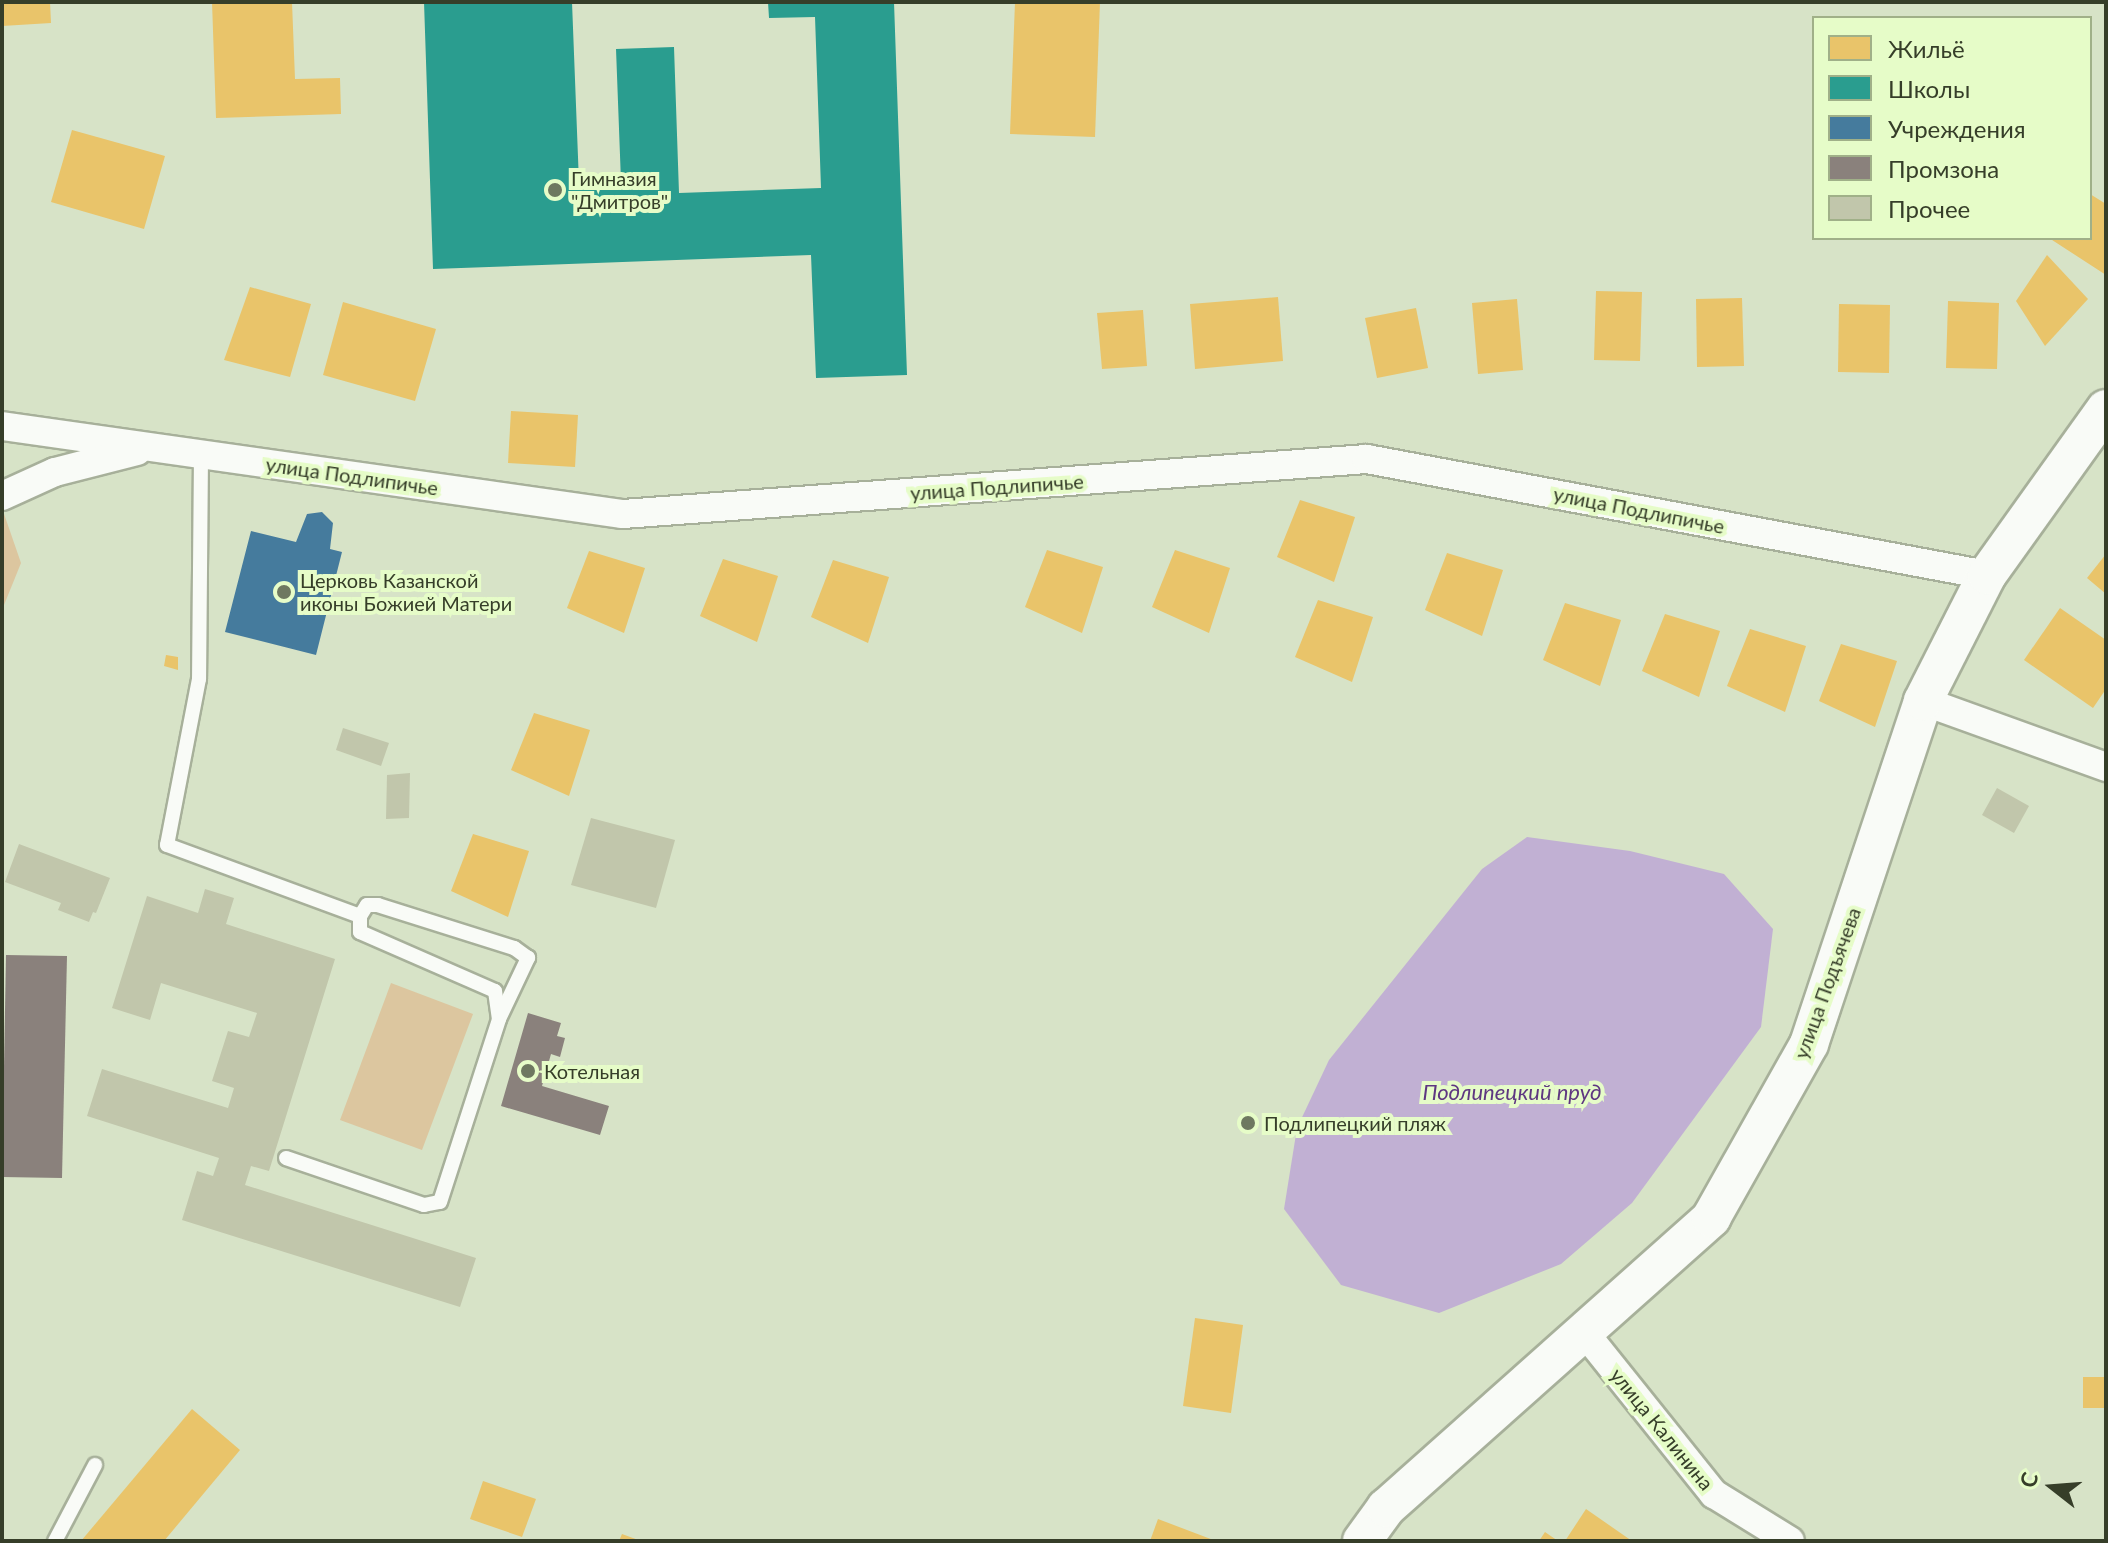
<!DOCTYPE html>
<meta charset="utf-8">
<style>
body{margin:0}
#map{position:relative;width:2108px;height:1543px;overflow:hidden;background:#d7e3c7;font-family:Lato,sans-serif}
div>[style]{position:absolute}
.green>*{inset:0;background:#dcc69f}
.water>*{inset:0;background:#c1b0d3}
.homes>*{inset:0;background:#e9c46a}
.schools>*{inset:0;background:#2a9d8f}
.public>*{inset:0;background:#457b9d}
.industry>*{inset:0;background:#8a817c}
.building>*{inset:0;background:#c1c6ab}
.roads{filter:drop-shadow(2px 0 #a7b09a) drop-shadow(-2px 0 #a7b09a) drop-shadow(0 2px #a7b09a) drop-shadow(0 -2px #a7b09a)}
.lane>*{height:14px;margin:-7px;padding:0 7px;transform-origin:7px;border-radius:7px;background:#f9fbf7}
.street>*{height:28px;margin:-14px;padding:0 14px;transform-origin:14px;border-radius:14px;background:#f9fbf7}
.secondary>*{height:38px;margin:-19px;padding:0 19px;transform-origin:19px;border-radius:19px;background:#f9fbf7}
.dots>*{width:22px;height:22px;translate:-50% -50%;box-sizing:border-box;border:4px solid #e6fcc8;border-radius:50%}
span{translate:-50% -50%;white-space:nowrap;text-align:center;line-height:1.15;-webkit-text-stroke:8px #e6fcc8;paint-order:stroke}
.poi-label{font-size:20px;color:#363e29}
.left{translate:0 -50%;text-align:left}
.street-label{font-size:20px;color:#363e29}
.water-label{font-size:22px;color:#5e3781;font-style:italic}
.frame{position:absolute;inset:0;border:4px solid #363e29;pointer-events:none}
.legend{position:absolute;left:1812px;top:16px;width:280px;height:224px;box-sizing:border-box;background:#e6fcc8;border:2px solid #a0b088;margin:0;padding:10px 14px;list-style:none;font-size:24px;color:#363e29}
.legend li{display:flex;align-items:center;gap:16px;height:40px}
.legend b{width:40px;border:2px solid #a0b088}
.north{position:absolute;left:2012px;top:1447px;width:80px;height:80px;-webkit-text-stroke:6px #e6fcc8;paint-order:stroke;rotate:287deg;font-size:22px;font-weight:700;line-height:32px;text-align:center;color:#363e29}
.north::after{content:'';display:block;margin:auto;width:28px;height:36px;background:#363e29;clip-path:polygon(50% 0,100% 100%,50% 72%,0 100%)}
</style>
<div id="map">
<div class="green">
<i style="clip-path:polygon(2px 508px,21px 563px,2px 610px)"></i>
<i style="clip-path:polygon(391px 983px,473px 1014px,422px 1150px,340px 1120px)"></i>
</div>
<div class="water">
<i style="clip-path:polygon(1527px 837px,1630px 851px,1724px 874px,1773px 929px,1761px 1027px,1632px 1203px,1561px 1264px,1439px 1313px,1341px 1285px,1284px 1209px,1297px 1128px,1329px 1060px,1482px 869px)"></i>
</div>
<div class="homes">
<i style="clip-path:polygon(2px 2px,50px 2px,51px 23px,2px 26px)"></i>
<i style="clip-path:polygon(212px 2px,292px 2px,295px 79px,340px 78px,341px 114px,216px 118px)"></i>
<i style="clip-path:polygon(1015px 2px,1100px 2px,1095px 137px,1010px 134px)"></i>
<i style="clip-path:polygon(72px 130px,165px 156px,144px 229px,51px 202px)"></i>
<i style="clip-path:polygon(2090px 194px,2106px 204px,2106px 275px,2049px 238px,2090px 238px)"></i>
<i style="clip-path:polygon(2047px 255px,2088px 299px,2045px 346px,2016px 301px)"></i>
<i style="clip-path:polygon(250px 287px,311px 304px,290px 377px,224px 360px)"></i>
<i style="clip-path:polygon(1596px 291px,1642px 292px,1640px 361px,1594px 360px)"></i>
<i style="clip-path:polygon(1278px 297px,1283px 361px,1195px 369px,1190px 304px)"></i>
<i style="clip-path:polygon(1742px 298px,1744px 366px,1697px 367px,1696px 299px)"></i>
<i style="clip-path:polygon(1517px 299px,1523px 370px,1478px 374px,1472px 303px)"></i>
<i style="clip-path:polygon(1948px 301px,1999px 303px,1997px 369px,1946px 368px)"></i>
<i style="clip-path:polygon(343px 302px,436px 329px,415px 401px,323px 375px)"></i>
<i style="clip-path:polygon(1839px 304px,1890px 305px,1889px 373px,1838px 372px)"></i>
<i style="clip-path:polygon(1416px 308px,1428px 368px,1377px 378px,1365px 318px)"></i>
<i style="clip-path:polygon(1143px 310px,1147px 366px,1102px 369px,1097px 313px)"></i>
<i style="clip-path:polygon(511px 411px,578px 415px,575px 467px,508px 463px)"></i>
<i style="clip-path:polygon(1300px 500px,1355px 517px,1334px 582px,1277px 557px)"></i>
<i style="clip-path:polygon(1047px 550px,1103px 567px,1082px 633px,1025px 607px)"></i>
<i style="clip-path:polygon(1175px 550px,1230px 568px,1209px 633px,1152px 607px)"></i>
<i style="clip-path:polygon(589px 551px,645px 568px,624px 633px,567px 608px)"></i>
<i style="clip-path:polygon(1447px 553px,1503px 570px,1482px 636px,1425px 610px)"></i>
<i style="clip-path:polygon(2106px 554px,2106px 594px,2087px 578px)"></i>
<i style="clip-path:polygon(723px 559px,778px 576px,757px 642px,700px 616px)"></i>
<i style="clip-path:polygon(833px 560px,889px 577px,868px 643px,811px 617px)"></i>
<i style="clip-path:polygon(1318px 600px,1373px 617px,1352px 682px,1295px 657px)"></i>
<i style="clip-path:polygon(1565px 603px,1621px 620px,1600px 686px,1543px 660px)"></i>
<i style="clip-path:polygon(2060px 608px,2106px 640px,2106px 689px,2093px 708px,2024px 660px)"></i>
<i style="clip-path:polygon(1665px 614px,1720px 631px,1699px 697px,1642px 671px)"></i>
<i style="clip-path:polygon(1750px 629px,1806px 646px,1785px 712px,1727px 686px)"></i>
<i style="clip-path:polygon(1841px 644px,1897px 661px,1875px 727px,1819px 701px)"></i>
<i style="clip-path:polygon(166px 655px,178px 657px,178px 670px,164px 666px)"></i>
<i style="clip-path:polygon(534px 713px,590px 730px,569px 796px,511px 770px)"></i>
<i style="clip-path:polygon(473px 834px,529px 851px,508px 917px,451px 891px)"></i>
<i style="clip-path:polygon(1195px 1318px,1243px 1325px,1231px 1413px,1183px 1406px)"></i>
<i style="clip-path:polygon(2083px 1377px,2106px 1377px,2106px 1408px,2083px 1408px)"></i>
<i style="clip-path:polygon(192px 1409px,240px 1450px,164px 1541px,81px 1541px)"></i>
<i style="clip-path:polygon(483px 1481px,536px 1499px,522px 1537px,470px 1519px)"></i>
<i style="clip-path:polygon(1586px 1509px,1632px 1541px,1565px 1541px)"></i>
<i style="clip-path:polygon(1158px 1519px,1216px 1541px,1150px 1541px)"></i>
<i style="clip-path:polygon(1545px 1532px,1558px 1541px,1539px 1541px)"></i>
<i style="clip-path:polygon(622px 1534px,641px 1541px,619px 1541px)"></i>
</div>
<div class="schools">
<i style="clip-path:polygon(424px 2px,572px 2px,579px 183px,621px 182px,616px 49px,674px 47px,679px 193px,821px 188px,815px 17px,769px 18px,768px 2px,894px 2px,907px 375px,816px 378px,811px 255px,433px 269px)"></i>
</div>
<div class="public">
<i style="clip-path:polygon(322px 512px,333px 523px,330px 549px,342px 552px,316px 655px,225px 632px,251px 531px,296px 542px,307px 514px)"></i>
</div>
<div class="industry">
<i style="clip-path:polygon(6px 955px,67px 956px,62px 1178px,2px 1177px)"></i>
<i style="clip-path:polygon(528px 1013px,561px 1023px,557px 1036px,565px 1038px,560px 1057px,551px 1054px,542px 1086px,609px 1106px,600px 1135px,501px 1106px)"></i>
</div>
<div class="building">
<i style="clip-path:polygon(343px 728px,389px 743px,381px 766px,336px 750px)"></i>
<i style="clip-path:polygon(410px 773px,409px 818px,386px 819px,387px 775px)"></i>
<i style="clip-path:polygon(1997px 788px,2029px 806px,2014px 833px,1982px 815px)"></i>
<i style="clip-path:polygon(591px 818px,675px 840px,656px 908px,571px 885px)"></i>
<i style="clip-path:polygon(19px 844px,110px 878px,96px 913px,93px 912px,89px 922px,58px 910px,61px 903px,5px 882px)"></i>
<i style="clip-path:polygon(205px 889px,234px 898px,226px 924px,335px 959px,269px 1171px,251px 1166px,245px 1185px,476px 1258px,460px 1307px,182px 1220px,197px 1171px,213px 1176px,219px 1158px,87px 1116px,102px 1069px,228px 1108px,234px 1088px,212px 1081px,228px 1031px,249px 1037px,257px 1013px,161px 983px,150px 1020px,112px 1008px,147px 896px,198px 913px)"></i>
</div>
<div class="roads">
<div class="lane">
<i style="left:201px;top:455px;width:224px;rotate:90.5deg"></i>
<i style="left:199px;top:679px;width:169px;rotate:100.9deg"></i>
<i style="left:167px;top:845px;width:206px;rotate:20.2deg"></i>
<i style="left:360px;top:916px;width:16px;rotate:90deg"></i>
<i style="left:360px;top:932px;width:147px;rotate:23.6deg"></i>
<i style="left:495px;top:991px;width:28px;rotate:82deg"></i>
<i style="left:286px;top:1158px;width:146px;rotate:18.8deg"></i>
<i style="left:424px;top:1205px;width:16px;rotate:-11deg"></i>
<i style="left:440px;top:1202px;width:192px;rotate:-72.1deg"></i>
<i style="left:499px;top:1019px;width:68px;rotate:-64.6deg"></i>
<i style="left:528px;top:958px;width:17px;rotate:-144deg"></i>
<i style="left:514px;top:948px;width:143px;rotate:-162.5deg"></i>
<i style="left:378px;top:905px;width:11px;rotate:180deg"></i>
<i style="left:367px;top:905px;width:13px;rotate:122deg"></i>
<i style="left:55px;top:1541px;width:86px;rotate:-62.2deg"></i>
</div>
<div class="street">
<i style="left:2px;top:426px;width:627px;rotate:8.07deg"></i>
<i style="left:623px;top:514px;width:746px;rotate:-4.23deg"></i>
<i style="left:1367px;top:459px;width:631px;rotate:10.6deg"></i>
<i style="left:2px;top:496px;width:58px;rotate:-24.4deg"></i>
<i style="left:55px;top:472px;width:85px;rotate:-14.4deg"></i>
<i style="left:1923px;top:701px;width:195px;rotate:19.8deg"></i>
<i style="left:1584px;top:1332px;width:208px;rotate:51.3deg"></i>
<i style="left:1714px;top:1494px;width:89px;rotate:31.7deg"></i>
</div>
<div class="secondary">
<i style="left:1362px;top:1541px;width:41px;rotate:-54deg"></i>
<i style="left:1386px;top:1508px;width:436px;rotate:-41.7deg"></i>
<i style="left:1711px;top:1218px;width:200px;rotate:-60.6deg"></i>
<i style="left:1809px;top:1044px;width:361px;rotate:-71.6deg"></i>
<i style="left:1923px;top:701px;width:141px;rotate:-63.1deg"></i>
<i style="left:1987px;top:575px;width:204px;rotate:-54.4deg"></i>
</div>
</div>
<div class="dots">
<i style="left:555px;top:190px;background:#6e7860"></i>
<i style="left:284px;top:592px;background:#6e7860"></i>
<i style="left:528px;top:1071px;background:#6e7860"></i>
<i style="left:1248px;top:1123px;background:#6e7860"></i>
</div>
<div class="poi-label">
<span class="left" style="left:571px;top:190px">Гимназия<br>"Дмитров"</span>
<span class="left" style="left:300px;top:592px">Церковь Казанской<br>иконы Божией Матери</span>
<span class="left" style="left:544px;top:1071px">Котельная</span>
<span class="left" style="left:1264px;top:1123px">Подлипецкий пляж</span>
</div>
<div class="street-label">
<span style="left:352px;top:476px;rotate:8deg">улица Подлипичье</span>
<span style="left:997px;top:487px;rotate:-4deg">улица Подлипичье</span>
<span style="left:1639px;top:510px;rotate:11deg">улица Подлипичье</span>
<span style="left:1827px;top:983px;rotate:-70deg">улица Подъячева</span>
<span style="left:1662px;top:1429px;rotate:51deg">улица Калинина</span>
</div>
<div class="water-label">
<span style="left:1512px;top:1092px">Подлипецкий пруд</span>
</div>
<div class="frame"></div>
<ul class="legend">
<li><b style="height:22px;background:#e9c46a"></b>Жильё</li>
<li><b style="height:22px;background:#2a9d8f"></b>Школы</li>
<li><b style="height:22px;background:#457b9d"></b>Учреждения</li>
<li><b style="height:22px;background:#8a817c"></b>Промзона</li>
<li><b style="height:22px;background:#c1c6ab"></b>Прочее</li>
</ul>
<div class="north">С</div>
</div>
